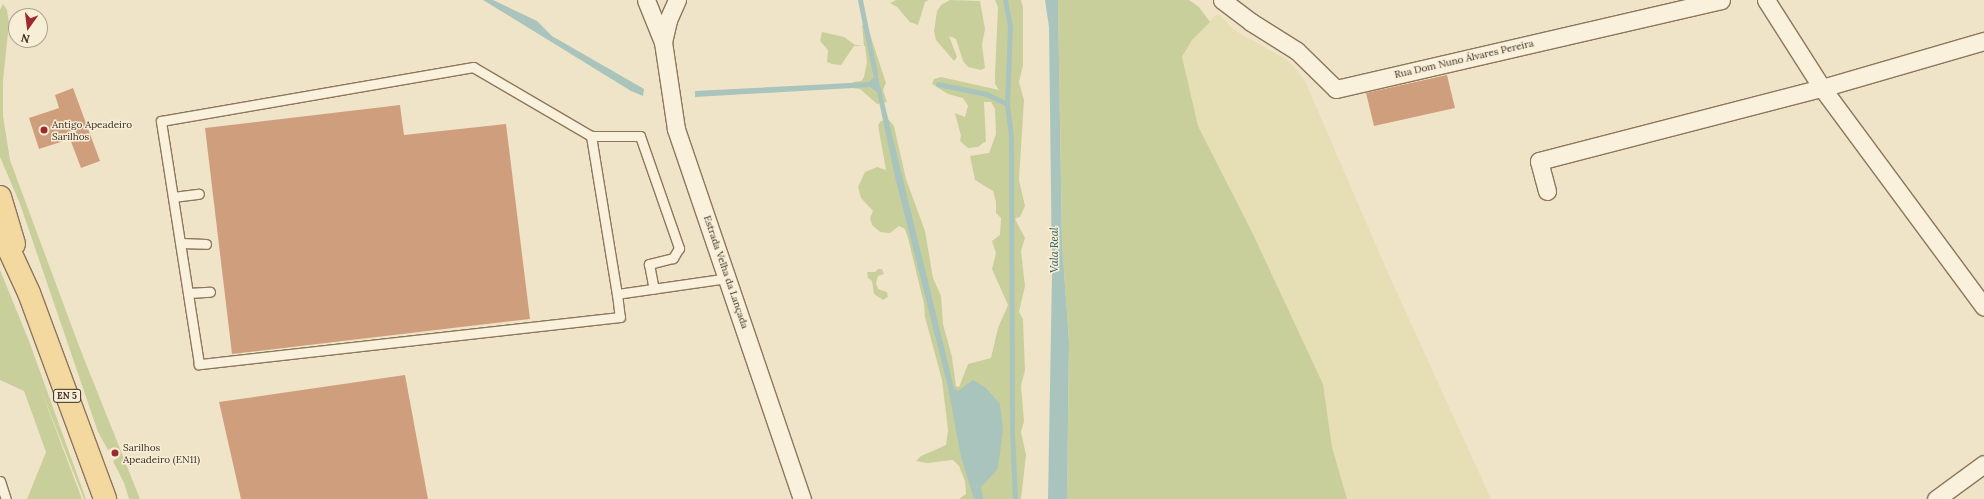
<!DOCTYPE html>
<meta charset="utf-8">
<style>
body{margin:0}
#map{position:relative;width:1984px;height:499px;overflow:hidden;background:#f0e4c8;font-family:Lora,serif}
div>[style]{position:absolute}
.farmland>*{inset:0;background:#e6deb5}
.green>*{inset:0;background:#c9cf9b}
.water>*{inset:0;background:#a9c4bc}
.stream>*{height:5px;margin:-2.5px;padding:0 2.5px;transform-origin:2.5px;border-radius:2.5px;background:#a9c4bc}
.building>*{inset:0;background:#cf9f7d}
.roads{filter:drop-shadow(1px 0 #8d765c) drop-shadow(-1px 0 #8d765c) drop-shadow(0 1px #8d765c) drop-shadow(0 -1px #8d765c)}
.lane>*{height:9px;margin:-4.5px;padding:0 4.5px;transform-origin:4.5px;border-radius:4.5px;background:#faf1dc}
.street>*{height:17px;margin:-8.5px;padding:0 8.5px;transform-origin:8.5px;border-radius:8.5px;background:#faf1dc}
.primary>*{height:22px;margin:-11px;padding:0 11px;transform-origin:11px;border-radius:11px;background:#f3d9a0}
.dots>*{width:11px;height:11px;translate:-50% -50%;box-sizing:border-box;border:2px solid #f7eed8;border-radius:50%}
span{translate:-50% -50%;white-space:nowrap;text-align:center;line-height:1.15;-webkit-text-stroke:3px #f7eed8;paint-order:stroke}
.shield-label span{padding:1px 3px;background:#f7eed8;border:1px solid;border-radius:3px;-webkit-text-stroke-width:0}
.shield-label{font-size:9px;color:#3d2e20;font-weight:700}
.street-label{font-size:10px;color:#3d2e20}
.poi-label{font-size:10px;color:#3d2e20}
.left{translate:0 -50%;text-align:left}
.water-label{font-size:11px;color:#2f5d5a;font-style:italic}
.north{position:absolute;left:8px;top:8px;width:40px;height:40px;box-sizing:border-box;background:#f7eed8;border:1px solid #ada18e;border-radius:50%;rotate:194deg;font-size:11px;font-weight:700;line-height:16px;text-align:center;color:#3d2e20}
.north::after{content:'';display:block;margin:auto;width:14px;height:18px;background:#9e2a2b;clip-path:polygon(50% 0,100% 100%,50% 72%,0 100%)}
</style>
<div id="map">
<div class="farmland">
<i style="clip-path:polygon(1218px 13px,1234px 30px,1289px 61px,1305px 81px,1388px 273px,1491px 499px,1347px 499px,1332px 447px,1323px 384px,1253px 234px,1198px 126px,1188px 88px,1182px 57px,1192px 40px)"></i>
</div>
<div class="green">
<i style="clip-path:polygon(896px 0,929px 0,925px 2px,918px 25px,910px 22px,897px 7px,890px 3px)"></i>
<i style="clip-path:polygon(950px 0,980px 1px,985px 29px,982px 45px,985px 68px,981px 70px,968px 67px,963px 61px,956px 39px,949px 36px,957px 57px,954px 61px,936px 40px,934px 31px,937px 11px,941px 5px)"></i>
<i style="clip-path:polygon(995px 0,1021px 0,1023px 8px,1023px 65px,1019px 82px,1024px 100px,1019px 180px,1025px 206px,1020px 217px,1015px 219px,1025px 238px,1021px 251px,1025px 286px,1019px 312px,1023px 319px,1025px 370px,1021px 386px,1024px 421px,1021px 432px,1026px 455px,1021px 499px,959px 499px,966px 494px,965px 481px,959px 466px,953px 460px,927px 463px,916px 461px,921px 456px,946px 445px,948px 430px,942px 380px,925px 317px,924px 304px,908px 238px,905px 229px,899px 226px,890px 233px,880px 232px,872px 225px,870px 218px,873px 211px,861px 198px,858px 187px,865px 172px,877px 167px,886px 170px,878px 125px,881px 121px,889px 120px,894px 126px,906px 179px,925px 231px,933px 278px,941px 296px,943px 324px,952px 357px,956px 386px,959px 387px,968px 364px,991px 358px,998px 328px,1008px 305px,992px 269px,996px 253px,992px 241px,1000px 235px,1001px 218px,996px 213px,996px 202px,993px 191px,975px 180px,970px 156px,989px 153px,996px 134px,995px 109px,991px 102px,984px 102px,986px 141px,978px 147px,968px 148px,960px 141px,961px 136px,955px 113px,965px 117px,968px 106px,963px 98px,948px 94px,932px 84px,934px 79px,941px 77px,999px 90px,995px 84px,995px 74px,998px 7px)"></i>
<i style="clip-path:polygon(1058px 0,1189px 0,1199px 7px,1210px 22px,1192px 40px,1182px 57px,1198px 126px,1253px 234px,1323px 384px,1332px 447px,1347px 499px,1067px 499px,1069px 341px,1062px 243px)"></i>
<i style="clip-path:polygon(3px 4px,7px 10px,9px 23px,3px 81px,3px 116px,10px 160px,79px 346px,140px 499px,129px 499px,124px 483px,113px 461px,119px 457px,114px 447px,108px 450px,98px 432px,20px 204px,0 157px,0 10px)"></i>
<i style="clip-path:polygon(862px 25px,868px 28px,886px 83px,883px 90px,887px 102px,877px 104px,860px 89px,852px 88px,853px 82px,861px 81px,864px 77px,867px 62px,865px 46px,854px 46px,841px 65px,832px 64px,827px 62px,828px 50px,820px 41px,822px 32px,844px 37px,855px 45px,864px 46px)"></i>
<i style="clip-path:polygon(878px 269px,882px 269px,884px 274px,878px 276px,876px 283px,878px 289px,887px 292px,888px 297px,883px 300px,874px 294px,872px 281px,868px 278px,867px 272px,875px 272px)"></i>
<i style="clip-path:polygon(0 270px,29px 341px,86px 499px,84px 499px,39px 385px,82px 499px,27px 499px,46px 452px,24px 391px,0 380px)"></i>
</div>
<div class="water">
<i style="clip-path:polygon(483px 0,493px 0,537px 21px,552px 36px,644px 89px,643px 96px,631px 91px)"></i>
<i style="clip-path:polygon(1045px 0,1058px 0,1062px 243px,1069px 341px,1067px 499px,1048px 499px,1052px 273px,1049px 27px)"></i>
<i style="clip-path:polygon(872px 64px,877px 73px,954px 388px,958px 391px,973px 380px,986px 388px,1000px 404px,1003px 429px,1000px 453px,997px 470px,981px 487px,983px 499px,974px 499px,961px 457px,948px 387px,895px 177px,877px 92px,870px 87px,695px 97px,695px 91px,869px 82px,874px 77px)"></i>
</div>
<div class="stream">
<i style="left:860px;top:0;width:75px;rotate:78.4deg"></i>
<i style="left:1005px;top:0;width:26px;rotate:79deg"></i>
<i style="left:1010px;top:26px;width:78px;rotate:92.2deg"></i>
<i style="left:938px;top:84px;width:49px;rotate:11.8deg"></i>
<i style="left:986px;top:94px;width:23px;rotate:25deg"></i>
<i style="left:1007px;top:104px;width:33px;rotate:83deg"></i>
<i style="left:1011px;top:137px;width:294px;rotate:89.8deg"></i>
<i style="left:1012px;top:431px;width:68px;rotate:87.5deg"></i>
</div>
<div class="building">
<i style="clip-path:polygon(1447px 75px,1455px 108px,1374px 126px,1366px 93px)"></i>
<i style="clip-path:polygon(73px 88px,100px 161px,81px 168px,70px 139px,39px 149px,29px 118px,59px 108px,55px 95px)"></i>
<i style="clip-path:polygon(400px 105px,404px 135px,506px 124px,530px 319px,232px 354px,205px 128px)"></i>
<i style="clip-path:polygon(405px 375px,428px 499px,241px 499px,219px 402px)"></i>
</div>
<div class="roads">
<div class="lane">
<i style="left:591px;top:136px;width:49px"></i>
<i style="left:640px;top:136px;width:119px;rotate:70.8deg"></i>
<i style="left:679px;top:248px;width:12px;rotate:121deg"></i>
<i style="left:673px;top:258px;width:25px;rotate:166deg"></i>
<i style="left:649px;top:264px;width:25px;rotate:79deg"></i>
<i style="left:173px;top:197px;width:26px;rotate:-7deg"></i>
<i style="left:181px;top:243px;width:25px;rotate:2deg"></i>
<i style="left:188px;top:293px;width:22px;rotate:-3deg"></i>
<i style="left:617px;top:294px;width:23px;rotate:83deg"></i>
<i style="left:620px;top:317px;width:424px;rotate:173.6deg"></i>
<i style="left:199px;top:364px;width:246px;rotate:-98.9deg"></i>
<i style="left:161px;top:121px;width:317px;rotate:-9.8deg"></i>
<i style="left:473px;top:67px;width:137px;rotate:30.3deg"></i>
<i style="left:591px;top:136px;width:160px;rotate:80.7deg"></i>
<i style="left:617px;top:294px;width:112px;rotate:-8.2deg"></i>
<i style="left:0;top:481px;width:19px;rotate:72deg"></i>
</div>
<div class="street">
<i style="left:646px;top:0;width:45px;rotate:68deg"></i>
<i style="left:663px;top:42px;width:88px;rotate:81.5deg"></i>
<i style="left:676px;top:129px;width:391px;rotate:71.2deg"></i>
<i style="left:1222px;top:0;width:36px;rotate:37deg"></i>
<i style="left:1251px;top:22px;width:54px;rotate:32.2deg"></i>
<i style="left:1297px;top:51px;width:54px;rotate:44.3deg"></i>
<i style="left:1336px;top:89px;width:395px;rotate:-13deg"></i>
<i style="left:1766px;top:0;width:104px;rotate:57.5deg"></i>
<i style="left:1822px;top:88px;width:272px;rotate:53.5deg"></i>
<i style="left:663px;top:42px;width:23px;rotate:-77deg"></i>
<i style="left:668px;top:20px;width:22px;rotate:-66deg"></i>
<i style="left:1547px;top:191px;width:31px;rotate:-105deg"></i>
<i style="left:1539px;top:161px;width:292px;rotate:-14.5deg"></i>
<i style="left:1822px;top:88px;width:169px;rotate:-16.2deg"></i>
<i style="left:1936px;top:499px;width:59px;rotate:-36.1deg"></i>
</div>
<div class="primary">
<i style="left:0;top:197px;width:49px;rotate:73.4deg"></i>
<i style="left:0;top:230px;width:69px;rotate:65.3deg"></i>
<i style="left:29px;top:293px;width:220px;rotate:69.7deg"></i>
</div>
</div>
<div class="dots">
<i style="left:44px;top:130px;background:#9e2a2b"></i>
<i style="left:115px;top:453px;background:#9e2a2b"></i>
</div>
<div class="shield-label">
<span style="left:67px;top:396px">EN 5</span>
</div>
<div class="street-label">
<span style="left:1464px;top:59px;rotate:-13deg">Rua Dom Nuno Álvares Pereira</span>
<span style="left:726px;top:272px;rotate:71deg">Estrada Velha da Lançada</span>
</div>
<div class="poi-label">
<span class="left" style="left:52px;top:130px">Antigo Apeadeiro<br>Sarilhos</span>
<span class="left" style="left:123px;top:453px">Sarilhos<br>Apeadeiro (EN11)</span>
</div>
<div class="water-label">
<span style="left:1054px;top:250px;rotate:-90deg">Vala Real</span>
</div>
<div class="north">N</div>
</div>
